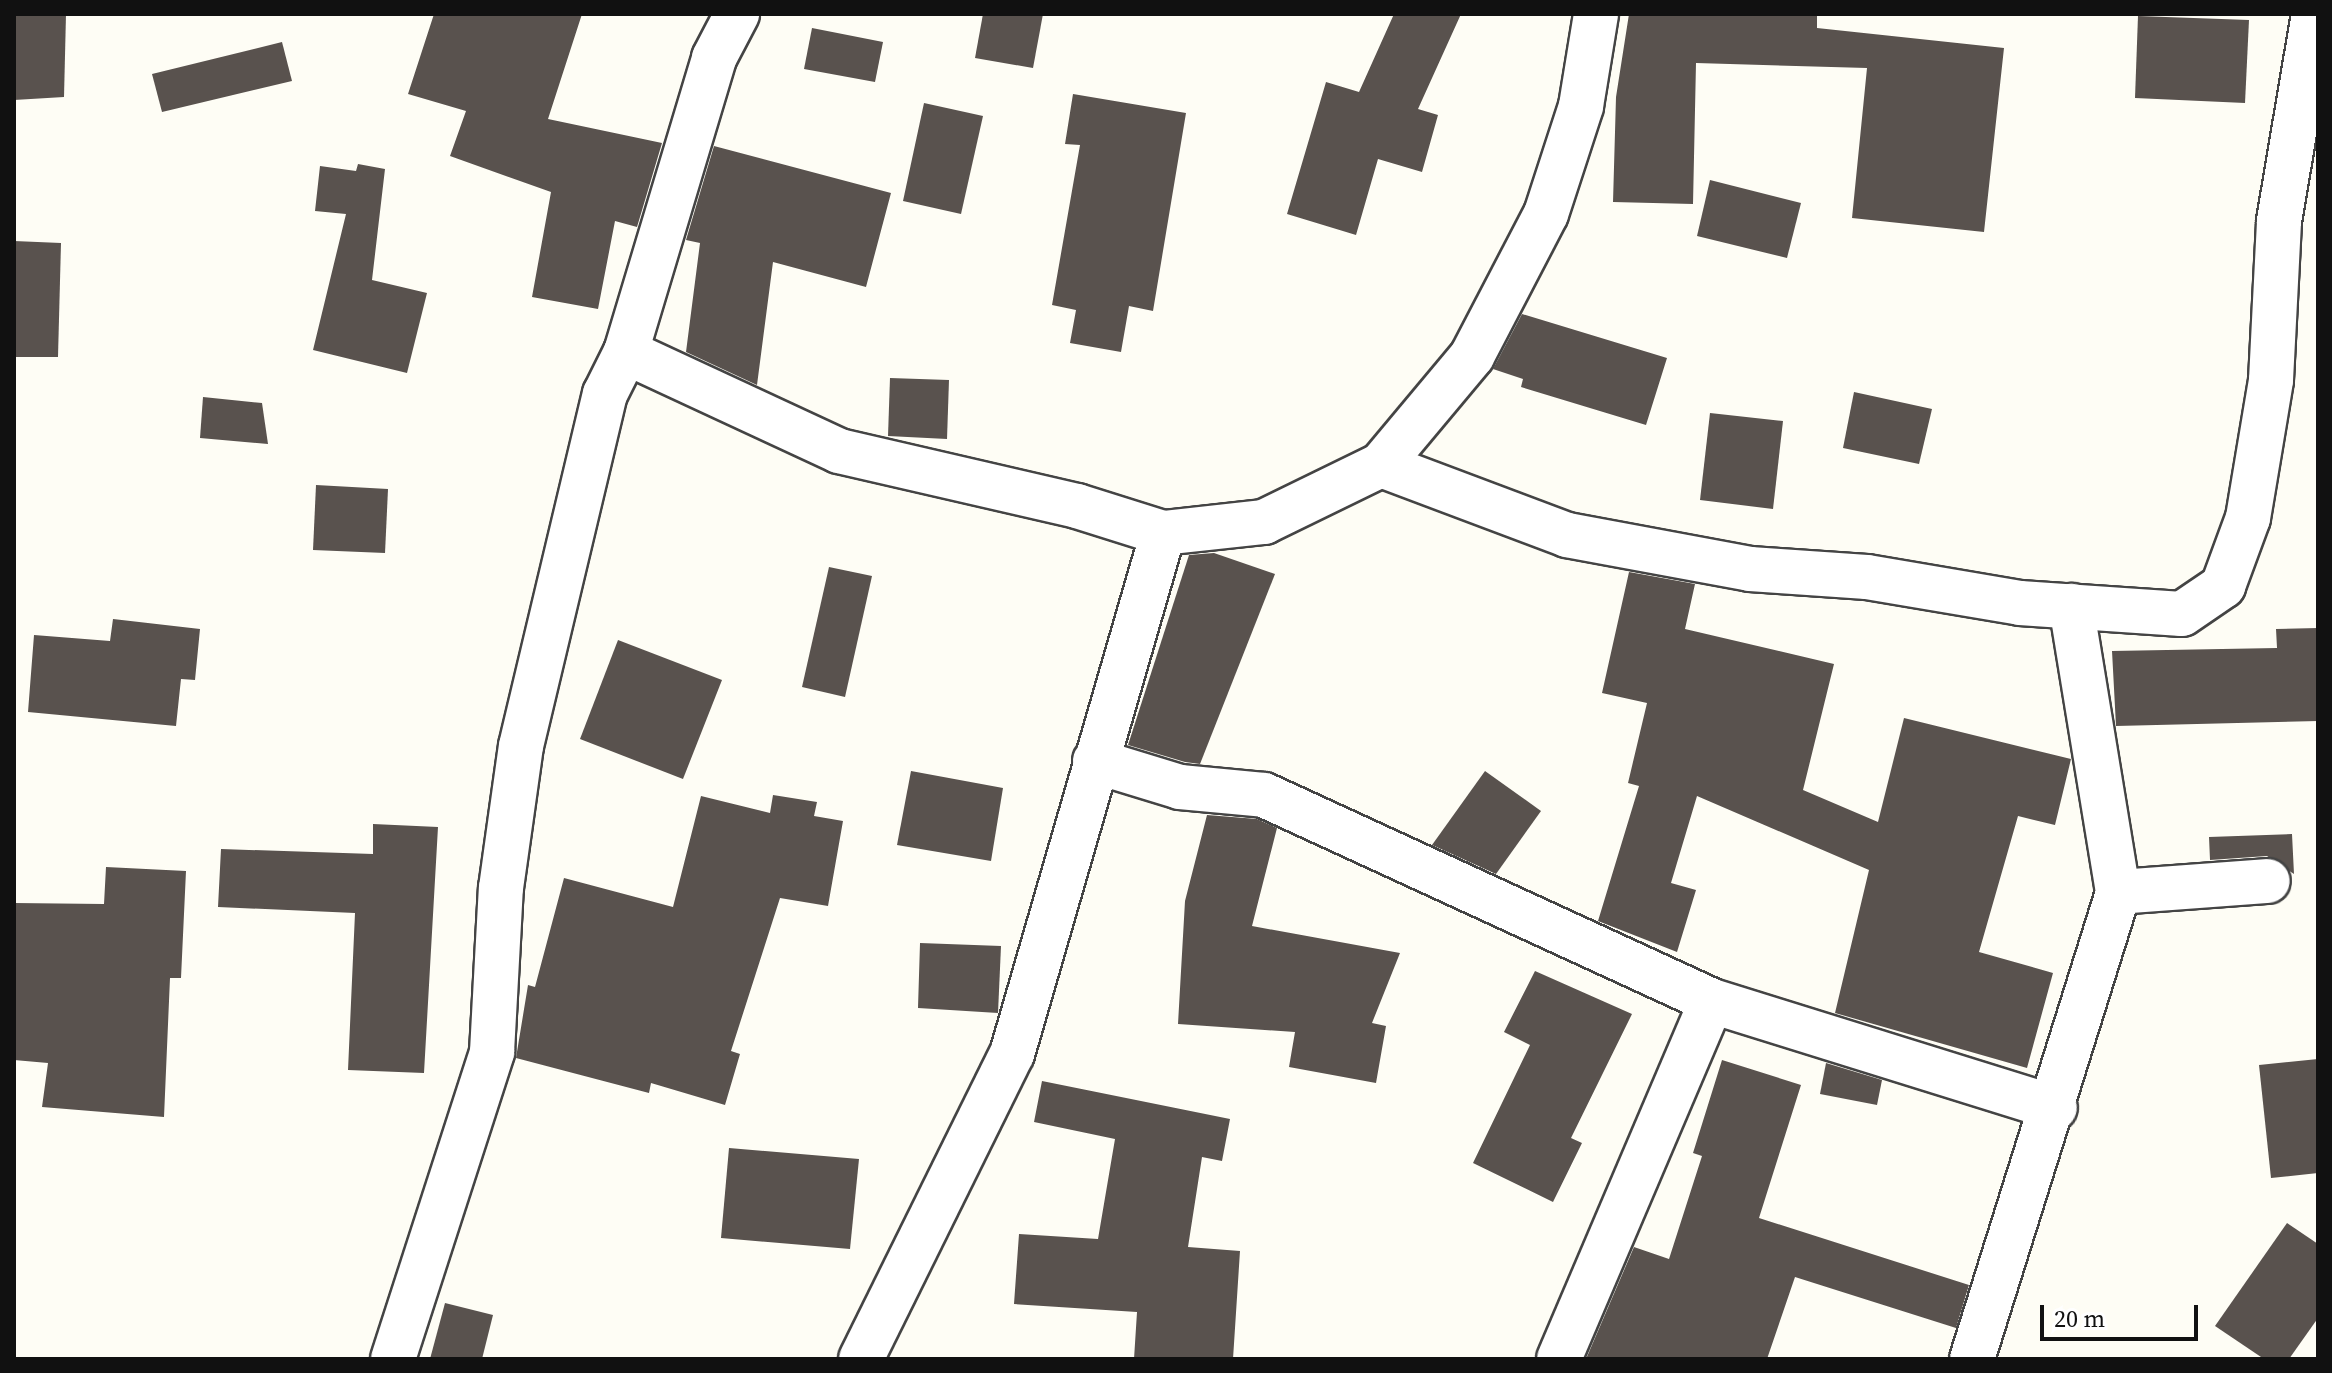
<!DOCTYPE html>
<style>
body{margin:0}
#map{position:relative;width:2332px;height:1373px;overflow:hidden;background:#fefdf5;font-family:"Source Serif 4",serif}
div>[style]{position:absolute}
.building>*{inset:0;background:#59524e}
.roads{filter:drop-shadow(2px 0 #444) drop-shadow(-2px 0 #444) drop-shadow(0 2px #444) drop-shadow(0 -2px #444)}
.minor>*{height:44px;margin:-22px;padding:0 22px;transform-origin:22px;border-radius:22px;background:#fff}
span{translate:-50% -50%;white-space:nowrap;text-align:center;line-height:1.15;-webkit-text-stroke:8px #fff;paint-order:stroke}
.frame{position:absolute;inset:0;border:16px solid #111;pointer-events:none}
.scale{position:absolute;left:2040px;top:1305px;width:158px;height:36px;box-sizing:border-box;border:4px solid #111;border-top:0;padding-left:10px;font-size:24px;line-height:28px;white-space:nowrap;color:#111;-webkit-text-stroke:6px #fff;paint-order:stroke}
</style>
<div id="map">
<div class="building">
<i style="clip-path:polygon(14px 14px,66px 14px,64px 97px,14px 100px)"></i>
<i style="clip-path:polygon(434px 14px,582px 14px,548px 119px,662px 143px,637px 227px,615px 221px,598px 309px,532px 297px,551px 192px,450px 156px,466px 111px,408px 94px)"></i>
<i style="clip-path:polygon(983px 14px,1043px 14px,1033px 68px,975px 58px)"></i>
<i style="clip-path:polygon(1394px 14px,1461px 14px,1418px 109px,1438px 115px,1422px 172px,1378px 159px,1356px 235px,1287px 214px,1326px 82px,1359px 92px)"></i>
<i style="clip-path:polygon(1629px 14px,1817px 14px,1817px 28px,2004px 48px,1984px 232px,1852px 218px,1867px 68px,1696px 63px,1693px 204px,1613px 202px,1616px 97px)"></i>
<i style="clip-path:polygon(2138px 16px,2249px 20px,2245px 103px,2135px 98px)"></i>
<i style="clip-path:polygon(812px 28px,883px 42px,875px 82px,804px 69px)"></i>
<i style="clip-path:polygon(282px 42px,292px 81px,162px 112px,152px 74px)"></i>
<i style="clip-path:polygon(1073px 94px,1186px 113px,1153px 311px,1129px 306px,1121px 352px,1070px 343px,1076px 310px,1052px 305px,1080px 145px,1065px 144px)"></i>
<i style="clip-path:polygon(924px 103px,983px 116px,961px 214px,903px 201px)"></i>
<i style="clip-path:polygon(714px 146px,891px 193px,866px 287px,773px 262px,757px 385px,686px 352px,700px 243px,686px 240px)"></i>
<i style="clip-path:polygon(358px 164px,385px 169px,372px 280px,427px 293px,407px 373px,313px 350px,346px 214px,315px 211px,320px 166px,356px 171px)"></i>
<i style="clip-path:polygon(1710px 180px,1801px 203px,1787px 258px,1697px 236px)"></i>
<i style="clip-path:polygon(14px 241px,61px 243px,58px 357px,14px 357px)"></i>
<i style="clip-path:polygon(1522px 314px,1667px 358px,1646px 425px,1521px 387px,1523px 379px,1493px 369px)"></i>
<i style="clip-path:polygon(890px 378px,949px 380px,947px 439px,888px 436px)"></i>
<i style="clip-path:polygon(1854px 392px,1932px 409px,1919px 464px,1843px 448px)"></i>
<i style="clip-path:polygon(203px 397px,262px 403px,268px 444px,200px 438px)"></i>
<i style="clip-path:polygon(1710px 413px,1783px 421px,1773px 509px,1700px 500px)"></i>
<i style="clip-path:polygon(316px 485px,388px 489px,385px 553px,313px 550px)"></i>
<i style="clip-path:polygon(1214px 553px,1275px 574px,1200px 764px,1185px 762px,1128px 745px,1189px 555px)"></i>
<i style="clip-path:polygon(829px 567px,872px 576px,845px 697px,802px 687px)"></i>
<i style="clip-path:polygon(1629px 572px,1695px 584px,1685px 629px,1834px 664px,1803px 790px,1878px 822px,1904px 718px,2071px 759px,2055px 825px,2018px 816px,1979px 952px,2053px 973px,2027px 1068px,1835px 1013px,1869px 870px,1697px 796px,1671px 883px,1696px 890px,1677px 952px,1598px 921px,1639px 786px,1628px 783px,1647px 703px,1602px 693px)"></i>
<i style="clip-path:polygon(113px 619px,200px 629px,195px 680px,181px 679px,176px 726px,28px 712px,34px 635px,110px 641px)"></i>
<i style="clip-path:polygon(2318px 628px,2318px 721px,2116px 726px,2112px 651px,2277px 648px,2276px 629px)"></i>
<i style="clip-path:polygon(618px 640px,722px 680px,683px 779px,580px 739px)"></i>
<i style="clip-path:polygon(911px 771px,1003px 788px,991px 861px,897px 845px)"></i>
<i style="clip-path:polygon(1485px 771px,1541px 811px,1496px 874px,1432px 845px)"></i>
<i style="clip-path:polygon(773px 795px,817px 802px,814px 816px,843px 821px,828px 906px,780px 898px,731px 1051px,740px 1054px,725px 1105px,651px 1083px,649px 1093px,516px 1058px,528px 985px,535px 987px,564px 878px,673px 907px,701px 796px,770px 813px)"></i>
<i style="clip-path:polygon(1207px 815px,1257px 819px,1277px 828px,1252px 926px,1400px 953px,1372px 1023px,1386px 1026px,1376px 1083px,1289px 1067px,1295px 1032px,1178px 1024px,1185px 901px)"></i>
<i style="clip-path:polygon(373px 824px,438px 827px,424px 1073px,348px 1070px,355px 913px,218px 907px,221px 849px,373px 854px)"></i>
<i style="clip-path:polygon(2292px 834px,2294px 874px,2267px 856px,2210px 860px,2209px 837px)"></i>
<i style="clip-path:polygon(106px 867px,186px 871px,181px 978px,170px 978px,164px 1117px,42px 1107px,48px 1063px,14px 1060px,14px 903px,104px 904px)"></i>
<i style="clip-path:polygon(920px 943px,1001px 946px,998px 1013px,918px 1008px)"></i>
<i style="clip-path:polygon(1535px 971px,1632px 1014px,1571px 1138px,1582px 1143px,1553px 1202px,1473px 1163px,1530px 1045px,1504px 1032px)"></i>
<i style="clip-path:polygon(2318px 1059px,2318px 1173px,2271px 1178px,2259px 1065px)"></i>
<i style="clip-path:polygon(1722px 1060px,1801px 1085px,1759px 1218px,1969px 1285px,1956px 1328px,1795px 1277px,1767px 1359px,1586px 1359px,1634px 1247px,1669px 1259px,1702px 1156px,1693px 1153px)"></i>
<i style="clip-path:polygon(1826px 1063px,1882px 1080px,1877px 1105px,1820px 1094px)"></i>
<i style="clip-path:polygon(1042px 1081px,1230px 1119px,1222px 1161px,1202px 1157px,1188px 1247px,1240px 1251px,1233px 1359px,1134px 1359px,1137px 1312px,1014px 1304px,1019px 1234px,1098px 1239px,1115px 1139px,1034px 1122px)"></i>
<i style="clip-path:polygon(729px 1148px,859px 1159px,850px 1249px,721px 1238px)"></i>
<i style="clip-path:polygon(2287px 1223px,2318px 1244px,2318px 1318px,2289px 1359px,2264px 1359px,2215px 1326px)"></i>
<i style="clip-path:polygon(445px 1303px,493px 1315px,482px 1359px,430px 1359px)"></i>
</div>
<div class="roads">
<div class="minor">
<i style="left:626px;top:352px;width:235px;rotate:24.9deg"></i>
<i style="left:839px;top:451px;width:244px;rotate:13deg"></i>
<i style="left:1077px;top:506px;width:90px;rotate:17.4deg"></i>
<i style="left:1381px;top:465px;width:199px;rotate:20.6deg"></i>
<i style="left:1567px;top:535px;width:186px;rotate:10.5deg"></i>
<i style="left:1750px;top:569px;width:117px;rotate:3.9deg"></i>
<i style="left:1867px;top:577px;width:155px;rotate:9.6deg"></i>
<i style="left:2020px;top:603px;width:162px;rotate:3.9deg"></i>
<i style="left:2182px;top:614px;width:50px;rotate:-34.3deg"></i>
<i style="left:2223px;top:586px;width:72px;rotate:-69.8deg"></i>
<i style="left:2248px;top:518px;width:140px;rotate:-80.5deg"></i>
<i style="left:2271px;top:380px;width:159px;rotate:-87.1deg"></i>
<i style="left:2279px;top:221px;width:210px;rotate:-80.4deg"></i>
<i style="left:1095px;top:761px;width:89px;rotate:17deg"></i>
<i style="left:1180px;top:787px;width:84px;rotate:5.4deg"></i>
<i style="left:1264px;top:795px;width:493px;rotate:24.7deg"></i>
<i style="left:1712px;top:1001px;width:359px;rotate:17.3deg"></i>
<i style="left:2118px;top:892px;width:150px;rotate:-4.2deg"></i>
<i style="left:393px;top:1359px;width:323px;rotate:-72.1deg"></i>
<i style="left:492px;top:1052px;width:164px;rotate:-86.9deg"></i>
<i style="left:501px;top:888px;width:143px;rotate:-82deg"></i>
<i style="left:521px;top:746px;width:362px;rotate:-76.6deg"></i>
<i style="left:605px;top:394px;width:47px;rotate:-63.4deg"></i>
<i style="left:626px;top:352px;width:307px;rotate:-73.3deg"></i>
<i style="left:714px;top:58px;width:50px;rotate:-62.4deg"></i>
<i style="left:861px;top:1359px;width:340px;rotate:-63.7deg"></i>
<i style="left:1012px;top:1054px;width:542px;rotate:-73.84deg"></i>
<i style="left:1163px;top:533px;width:102px;rotate:-6.2deg"></i>
<i style="left:1264px;top:522px;width:130px;rotate:-26deg"></i>
<i style="left:1381px;top:465px;width:142px;rotate:-50.1deg"></i>
<i style="left:1472px;top:356px;width:160px;rotate:-62.5deg"></i>
<i style="left:1546px;top:214px;width:114px;rotate:-72deg"></i>
<i style="left:1581px;top:106px;width:93px;rotate:-80.7deg"></i>
<i style="left:1559px;top:1359px;width:389px;rotate:-66.9deg"></i>
<i style="left:1972px;top:1359px;width:489px;rotate:-72.6deg"></i>
<i style="left:2118px;top:892px;width:290px;rotate:-99.3deg"></i>
</div>
</div>
<div class="frame"></div>
<div class="scale">20 m</div>
</div>
